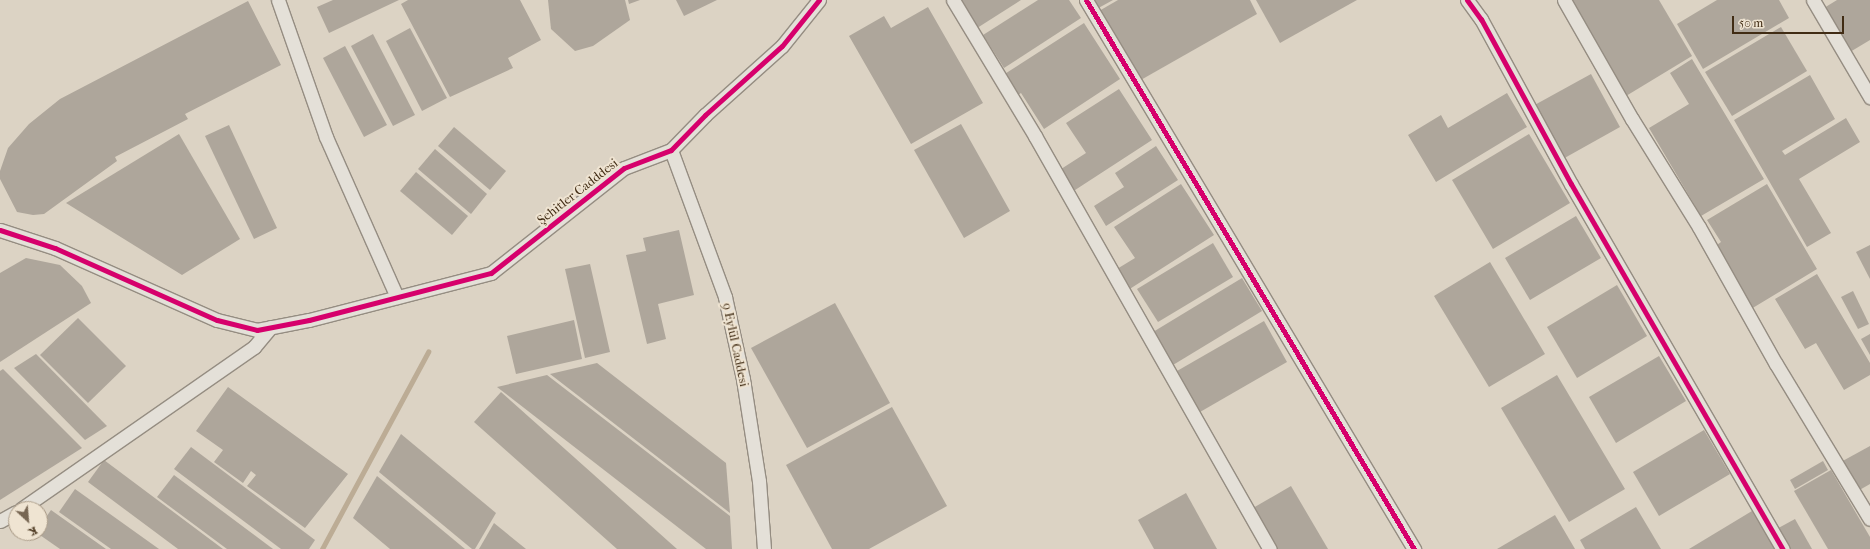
<!DOCTYPE html>
<meta charset="utf-8">
<style>
body{margin:0}
#map{position:relative;width:1870px;height:549px;overflow:hidden;background:#dcd3c4;font-family:"IM FELL French Canon",serif}
div>[style]{position:absolute}
.stream>*{height:4.5px;margin:-2.25px;padding:0 2.25px;transform-origin:2.25px;border-radius:2.25px;background:#bcac95}
.building>*{inset:0;background:#aea69b}
.roads{filter:drop-shadow(1px 0 #958d82) drop-shadow(-1px 0 #958d82) drop-shadow(0 1px #958d82) drop-shadow(0 -1px #958d82)}
.street>*{height:13px;margin:-6.5px;padding:0 6.5px;transform-origin:6.5px;border-radius:6.5px;background:#e4e0d8}
.cycleway>*{height:5px;margin:-2.5px;padding:0 2.5px;transform-origin:2.5px;border-radius:2.5px;background:#d6006c}
span{translate:-50% -50%;white-space:nowrap;text-align:center;line-height:1.15;-webkit-text-stroke:4px #efe4d2;paint-order:stroke}
.street-label{font-size:13px;color:#412c14}
.north{position:absolute;left:8px;top:501px;width:40px;height:40px;box-sizing:border-box;background:#efe4d2;border:1px solid #a99a86;border-radius:50%;rotate:154deg;font-size:11px;font-weight:700;line-height:16px;text-align:center;color:#412c14}
.north::after{content:'';display:block;margin:auto;width:14px;height:18px;background:#776652;clip-path:polygon(50% 0,100% 100%,50% 72%,0 100%)}
.scale{position:absolute;left:1732px;top:16px;width:112px;height:18px;box-sizing:border-box;border:2px solid #412c14;border-top:0;padding-left:5px;font-size:12px;line-height:14px;white-space:nowrap;color:#412c14;-webkit-text-stroke:3px #efe4d2;paint-order:stroke}
</style>
<div id="map">
<div class="stream">
<i style="left:322px;top:549px;width:224px;rotate:-61.7deg"></i>
</div>
<div class="building">
<i style="clip-path:polygon(333px 0,399px 0,329px 33px,317px 7px)"></i>
<i style="clip-path:polygon(408px 0,520px 0,541px 40px,508px 58px,513px 68px,450px 97px,401px 4px)"></i>
<i style="clip-path:polygon(548px 0,625px 0,630px 20px,593px 46px,575px 51px,551px 29px)"></i>
<i style="clip-path:polygon(628px 0,640px 0,629px 4px)"></i>
<i style="clip-path:polygon(676px 0,717px 0,684px 16px)"></i>
<i style="clip-path:polygon(955px 0,1021px 0,974px 30px)"></i>
<i style="clip-path:polygon(1038px 0,1069px 0,1081px 18px,1004px 68px,983px 35px)"></i>
<i style="clip-path:polygon(1086px 0,1113px 0,1093px 11px)"></i>
<i style="clip-path:polygon(1118px 0,1250px 0,1257px 14px,1139px 81px,1099px 11px)"></i>
<i style="clip-path:polygon(1256px 0,1357px 0,1280px 43px)"></i>
<i style="clip-path:polygon(1569px 0,1659px 0,1692px 56px,1626px 96px)"></i>
<i style="clip-path:polygon(1717px 0,1779px 0,1789px 18px,1703px 69px,1677px 24px)"></i>
<i style="clip-path:polygon(1837px 0,1870px 0,1870px 40px,1850px 52px,1824px 8px)"></i>
<i style="clip-path:polygon(248px 1px,281px 65px,185px 114px,188px 119px,115px 157px,117px 161px,44px 214px,33px 215px,17px 212px,0 179px,0 171px,8px 148px,29px 124px,60px 99px)"></i>
<i style="clip-path:polygon(928px 7px,983px 103px,911px 144px,849px 36px,884px 16px,891px 28px)"></i>
<i style="clip-path:polygon(1084px 23px,1120px 79px,1044px 129px,1021px 93px,1013px 98px,1000px 77px)"></i>
<i style="clip-path:polygon(1781px 27px,1807px 71px,1732px 116px,1705px 72px)"></i>
<i style="clip-path:polygon(410px 28px,447px 98px,422px 111px,386px 41px)"></i>
<i style="clip-path:polygon(373px 34px,415px 115px,393px 126px,351px 46px)"></i>
<i style="clip-path:polygon(345px 46px,387px 125px,364px 137px,323px 58px)"></i>
<i style="clip-path:polygon(1692px 59px,1764px 179px,1701px 216px,1649px 128px,1689px 104px,1670px 73px)"></i>
<i style="clip-path:polygon(1591px 74px,1620px 127px,1561px 160px,1531px 107px)"></i>
<i style="clip-path:polygon(1810px 75px,1835px 119px,1782px 151px,1785px 155px,1846px 118px,1860px 142px,1799px 179px,1831px 233px,1807px 247px,1734px 120px)"></i>
<i style="clip-path:polygon(1119px 89px,1152px 140px,1072px 192px,1058px 171px,1086px 153px,1066px 123px)"></i>
<i style="clip-path:polygon(1507px 93px,1527px 127px,1436px 182px,1408px 135px,1441px 115px,1448px 128px)"></i>
<i style="clip-path:polygon(961px 124px,1010px 211px,964px 238px,914px 150px)"></i>
<i style="clip-path:polygon(229px 125px,277px 228px,254px 239px,205px 136px)"></i>
<i style="clip-path:polygon(454px 127px,506px 171px,490px 190px,438px 146px)"></i>
<i style="clip-path:polygon(179px 134px,240px 239px,182px 275px,66px 203px)"></i>
<i style="clip-path:polygon(1529px 134px,1570px 203px,1493px 249px,1452px 180px)"></i>
<i style="clip-path:polygon(1156px 146px,1178px 180px,1106px 226px,1094px 206px,1124px 187px,1115px 173px)"></i>
<i style="clip-path:polygon(435px 149px,487px 194px,471px 214px,418px 169px)"></i>
<i style="clip-path:polygon(416px 172px,468px 216px,452px 235px,400px 191px)"></i>
<i style="clip-path:polygon(1181px 184px,1214px 235px,1125px 292px,1112px 272px,1135px 258px,1114px 227px)"></i>
<i style="clip-path:polygon(1767px 184px,1817px 269px,1751px 309px,1714px 247px,1721px 242px,1707px 220px)"></i>
<i style="clip-path:polygon(1576px 216px,1601px 258px,1530px 300px,1505px 258px)"></i>
<i style="clip-path:polygon(679px 230px,694px 295px,658px 304px,666px 339px,647px 344px,626px 255px,646px 251px,643px 238px)"></i>
<i style="clip-path:polygon(1213px 243px,1233px 277px,1158px 322px,1137px 289px)"></i>
<i style="clip-path:polygon(1870px 245px,1870px 279px,1856px 252px)"></i>
<i style="clip-path:polygon(26px 258px,60px 265px,82px 286px,91px 303px,0 362px,0 273px)"></i>
<i style="clip-path:polygon(1490px 262px,1545px 354px,1489px 387px,1434px 296px)"></i>
<i style="clip-path:polygon(590px 264px,610px 352px,585px 358px,565px 269px)"></i>
<i style="clip-path:polygon(1817px 274px,1870px 363px,1870px 375px,1844px 390px,1816px 343px,1805px 349px,1775px 299px)"></i>
<i style="clip-path:polygon(1242px 278px,1262px 311px,1173px 365px,1153px 332px)"></i>
<i style="clip-path:polygon(1617px 285px,1647px 336px,1577px 378px,1547px 327px)"></i>
<i style="clip-path:polygon(1853px 291px,1869px 324px,1858px 329px,1841px 297px)"></i>
<i style="clip-path:polygon(835px 303px,890px 403px,807px 448px,751px 348px)"></i>
<i style="clip-path:polygon(78px 318px,126px 366px,88px 403px,40px 355px)"></i>
<i style="clip-path:polygon(574px 320px,582px 359px,516px 374px,507px 336px)"></i>
<i style="clip-path:polygon(1264px 321px,1287px 362px,1200px 412px,1177px 371px)"></i>
<i style="clip-path:polygon(1870px 334px,1870px 355px,1861px 339px)"></i>
<i style="clip-path:polygon(36px 354px,107px 426px,85px 440px,14px 368px)"></i>
<i style="clip-path:polygon(1659px 356px,1686px 401px,1616px 443px,1589px 397px)"></i>
<i style="clip-path:polygon(597px 363px,726px 463px,730px 513px,550px 374px)"></i>
<i style="clip-path:polygon(3px 369px,82px 448px,0 500px,0 371px)"></i>
<i style="clip-path:polygon(547px 375px,730px 516px,732px 549px,706px 549px,497px 387px)"></i>
<i style="clip-path:polygon(1557px 375px,1625px 489px,1569px 522px,1501px 408px)"></i>
<i style="clip-path:polygon(228px 387px,348px 474px,305px 528px,247px 486px,256px 475px,251px 471px,243px 483px,214px 462px,223px 450px,196px 431px)"></i>
<i style="clip-path:polygon(501px 392px,677px 549px,617px 549px,474px 422px)"></i>
<i style="clip-path:polygon(892px 407px,947px 506px,869px 549px,832px 549px,786px 465px)"></i>
<i style="clip-path:polygon(1704px 430px,1730px 474px,1659px 516px,1633px 472px)"></i>
<i style="clip-path:polygon(401px 434px,496px 513px,475px 549px,472px 549px,379px 472px)"></i>
<i style="clip-path:polygon(1870px 446px,1870px 484px,1856px 492px,1839px 463px)"></i>
<i style="clip-path:polygon(191px 447px,315px 540px,309px 549px,281px 549px,174px 469px)"></i>
<i style="clip-path:polygon(104px 460px,223px 549px,178px 549px,88px 482px)"></i>
<i style="clip-path:polygon(1823px 461px,1828px 470px,1795px 489px,1790px 480px)"></i>
<i style="clip-path:polygon(1831px 470px,1870px 537px,1870px 549px,1828px 549px,1794px 491px)"></i>
<i style="clip-path:polygon(174px 475px,273px 549px,227px 549px,157px 497px)"></i>
<i style="clip-path:polygon(377px 476px,465px 549px,390px 549px,353px 518px)"></i>
<i style="clip-path:polygon(1291px 486px,1328px 549px,1277px 549px,1253px 508px)"></i>
<i style="clip-path:polygon(75px 489px,159px 549px,111px 549px,59px 512px)"></i>
<i style="clip-path:polygon(1186px 493px,1217px 549px,1154px 549px,1138px 520px)"></i>
<i style="clip-path:polygon(1636px 507px,1661px 549px,1585px 549px,1580px 540px)"></i>
<i style="clip-path:polygon(51px 510px,106px 549px,60px 549px,37px 533px,40px 533px,40px 526px)"></i>
<i style="clip-path:polygon(1752px 511px,1775px 549px,1689px 549px)"></i>
<i style="clip-path:polygon(1555px 515px,1575px 549px,1497px 549px)"></i>
<i style="clip-path:polygon(1795px 519px,1812px 549px,1784px 549px,1773px 531px)"></i>
<i style="clip-path:polygon(494px 523px,526px 549px,479px 549px)"></i>
</div>
<div class="roads">
<div class="street">
<i style="left:278px;top:0;width:145px;rotate:70.7deg"></i>
<i style="left:326px;top:137px;width:175px;rotate:66.1deg"></i>
<i style="left:953px;top:0;width:159px;rotate:58.9deg"></i>
<i style="left:1035px;top:136px;width:475px;rotate:60.4deg"></i>
<i style="left:1086px;top:0;width:640px;rotate:59.14deg"></i>
<i style="left:1467px;top:0;width:24px;rotate:54deg"></i>
<i style="left:1481px;top:19px;width:188px;rotate:61.4deg"></i>
<i style="left:1571px;top:184px;width:422px;rotate:59.9deg"></i>
<i style="left:1564px;top:0;width:137px;rotate:60.3deg"></i>
<i style="left:1632px;top:119px;width:127px;rotate:58.2deg"></i>
<i style="left:1699px;top:227px;width:157px;rotate:60.7deg"></i>
<i style="left:1776px;top:364px;width:181px;rotate:58.8deg"></i>
<i style="left:1813px;top:0;width:113px;rotate:59.6deg"></i>
<i style="left:671px;top:150px;width:157px;rotate:69.8deg"></i>
<i style="left:725px;top:297px;width:84px;rotate:77.6deg"></i>
<i style="left:743px;top:379px;width:103px;rotate:81.1deg"></i>
<i style="left:759px;top:481px;width:68px;rotate:85.8deg"></i>
<i style="left:0;top:230px;width:58px;rotate:18.1deg"></i>
<i style="left:55px;top:248px;width:177px;rotate:24deg"></i>
<i style="left:217px;top:320px;width:41px;rotate:14deg"></i>
<i style="left:257px;top:330px;width:53px;rotate:-10.9deg"></i>
<i style="left:309px;top:320px;width:188px;rotate:-14.5deg"></i>
<i style="left:491px;top:273px;width:169px;rotate:-38.3deg"></i>
<i style="left:624px;top:168px;width:50px;rotate:-21deg"></i>
<i style="left:671px;top:150px;width:49px;rotate:-45.8deg"></i>
<i style="left:705px;top:115px;width:103px;rotate:-41.9deg"></i>
<i style="left:782px;top:46px;width:59px;rotate:-51.2deg"></i>
<i style="left:21px;top:509px;width:284px;rotate:-34.8deg"></i>
<i style="left:254px;top:347px;width:26px;rotate:-50deg"></i>
<i style="left:0;top:521px;width:18px;rotate:-29deg"></i>
</div>
</div>
<div class="cycleway">
<i style="left:1086px;top:0;width:640px;rotate:59.14deg"></i>
<i style="left:1467px;top:0;width:24px;rotate:54deg"></i>
<i style="left:1481px;top:19px;width:188px;rotate:61.4deg"></i>
<i style="left:1571px;top:184px;width:422px;rotate:59.9deg"></i>
<i style="left:0;top:230px;width:58px;rotate:18.1deg"></i>
<i style="left:55px;top:248px;width:177px;rotate:24deg"></i>
<i style="left:217px;top:320px;width:41px;rotate:14deg"></i>
<i style="left:257px;top:330px;width:53px;rotate:-10.9deg"></i>
<i style="left:309px;top:320px;width:188px;rotate:-14.5deg"></i>
<i style="left:491px;top:273px;width:169px;rotate:-38.3deg"></i>
<i style="left:624px;top:168px;width:50px;rotate:-21deg"></i>
<i style="left:671px;top:150px;width:49px;rotate:-45.8deg"></i>
<i style="left:705px;top:115px;width:103px;rotate:-41.9deg"></i>
<i style="left:782px;top:46px;width:59px;rotate:-51.2deg"></i>
</div>
<div class="street-label">
<span style="left:578px;top:192px;rotate:-38deg">Şehitler Cadddesi</span>
<span style="left:735px;top:345px;rotate:78deg">9 Eylül Caddesi</span>
</div>
<div class="north">K</div>
<div class="scale">50 m</div>
</div>
